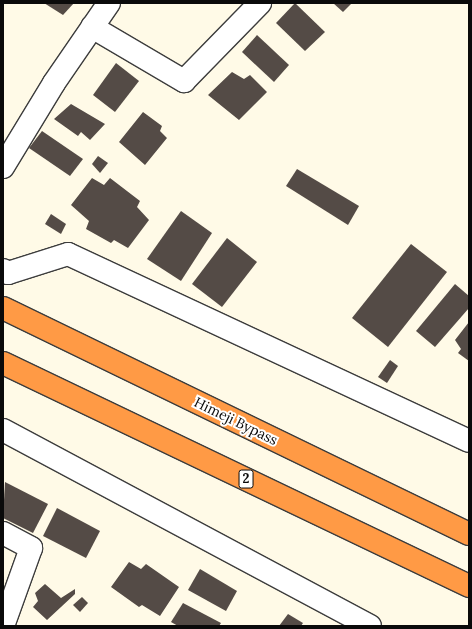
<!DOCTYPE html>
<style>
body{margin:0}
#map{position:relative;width:472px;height:629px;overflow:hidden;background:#fffae7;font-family:Lora,serif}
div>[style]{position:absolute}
.building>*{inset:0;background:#544b46}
.roads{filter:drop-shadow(1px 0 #3d3d3d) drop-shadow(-1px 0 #3d3d3d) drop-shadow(0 1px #3d3d3d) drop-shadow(0 -1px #3d3d3d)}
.street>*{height:22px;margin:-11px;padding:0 11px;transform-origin:11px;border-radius:11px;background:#fff}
.highway>*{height:22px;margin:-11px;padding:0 11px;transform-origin:11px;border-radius:11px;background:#ff9a45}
span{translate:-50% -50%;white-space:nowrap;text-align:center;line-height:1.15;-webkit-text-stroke:4px #fff;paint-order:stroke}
.shield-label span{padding:1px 3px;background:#fff;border:1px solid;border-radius:3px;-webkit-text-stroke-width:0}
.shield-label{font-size:13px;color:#0a0a0a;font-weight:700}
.street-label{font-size:14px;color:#0a0a0a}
.frame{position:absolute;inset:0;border:4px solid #0a0a0a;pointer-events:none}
</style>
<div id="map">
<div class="building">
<i style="clip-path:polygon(44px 3px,74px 3px,63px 15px)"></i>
<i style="clip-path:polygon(295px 3px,325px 32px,305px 51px,276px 23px)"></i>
<i style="clip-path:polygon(333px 3px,352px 3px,343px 12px)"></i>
<i style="clip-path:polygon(257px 35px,289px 65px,274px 82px,242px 52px)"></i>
<i style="clip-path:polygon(116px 63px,139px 81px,115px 112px,93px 95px)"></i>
<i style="clip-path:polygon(232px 72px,244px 79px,250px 75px,267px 92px,239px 120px,208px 95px)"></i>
<i style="clip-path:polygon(71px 104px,105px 124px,90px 140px,81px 132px,78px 136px,54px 119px)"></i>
<i style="clip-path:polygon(143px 112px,162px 126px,160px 131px,167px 138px,145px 165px,119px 142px)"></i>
<i style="clip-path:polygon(42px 131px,83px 159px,70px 176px,29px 148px)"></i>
<i style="clip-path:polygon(98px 156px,108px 163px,100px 173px,92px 164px)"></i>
<i style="clip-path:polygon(297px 169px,359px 206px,348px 225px,286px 186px)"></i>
<i style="clip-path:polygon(92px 178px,104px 185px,110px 178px,140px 201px,137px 207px,149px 220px,128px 248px,114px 240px,111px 243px,86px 229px,89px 221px,71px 205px)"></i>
<i style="clip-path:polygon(181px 211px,212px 233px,181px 281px,147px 259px)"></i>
<i style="clip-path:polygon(51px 214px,66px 224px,61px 234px,45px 224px)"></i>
<i style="clip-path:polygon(227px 238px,257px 262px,222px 307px,192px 284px)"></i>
<i style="clip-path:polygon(411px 244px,447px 272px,388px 347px,352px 318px)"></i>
<i style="clip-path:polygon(455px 284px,469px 296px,469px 308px,435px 347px,416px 331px)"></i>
<i style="clip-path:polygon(469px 322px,469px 361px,458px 353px,461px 349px,455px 340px)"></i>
<i style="clip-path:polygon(390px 360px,398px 366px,387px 383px,378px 377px)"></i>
<i style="clip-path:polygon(5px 482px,48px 504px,33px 533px,3px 518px)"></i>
<i style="clip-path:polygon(57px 508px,100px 531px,86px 558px,43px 536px)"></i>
<i style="clip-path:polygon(129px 562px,141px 569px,146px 564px,179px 587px,160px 616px,142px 605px,139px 607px,111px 587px)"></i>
<i style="clip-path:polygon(200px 569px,237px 591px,226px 611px,188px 590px)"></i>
<i style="clip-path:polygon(45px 584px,61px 598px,75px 589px,75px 594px,47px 620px,33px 607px,38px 601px,35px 593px)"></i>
<i style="clip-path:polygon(82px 597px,88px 603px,80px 612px,73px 605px)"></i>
<i style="clip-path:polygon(183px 603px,221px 623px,219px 626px,178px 626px,171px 622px)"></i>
<i style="clip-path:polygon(288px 614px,303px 623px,301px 626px,279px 626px)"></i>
</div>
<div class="roads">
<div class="street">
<i style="left:92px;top:27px;width:107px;rotate:30.4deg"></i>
<i style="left:184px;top:81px;width:109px;rotate:-45.7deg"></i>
<i style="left:3px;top:167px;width:98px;rotate:-58.7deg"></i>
<i style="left:54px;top:83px;width:97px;rotate:-55.5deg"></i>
<i style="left:3px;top:270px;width:6px;rotate:31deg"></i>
<i style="left:8px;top:273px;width:63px;rotate:-17.6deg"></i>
<i style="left:68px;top:254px;width:442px;rotate:25deg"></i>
<i style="left:3px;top:430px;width:416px;rotate:28.1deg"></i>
<i style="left:3px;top:533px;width:32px;rotate:28deg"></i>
<i style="left:31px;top:548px;width:83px;rotate:109.7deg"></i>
</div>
<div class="highway">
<i style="left:3px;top:308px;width:518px;rotate:25.87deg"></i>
<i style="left:3px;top:363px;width:517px;rotate:25.57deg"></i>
</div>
</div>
<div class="shield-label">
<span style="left:246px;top:479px">2</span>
</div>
<div class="street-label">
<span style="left:236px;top:421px;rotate:26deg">Himeji Bypass</span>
</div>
<div class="frame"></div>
</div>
